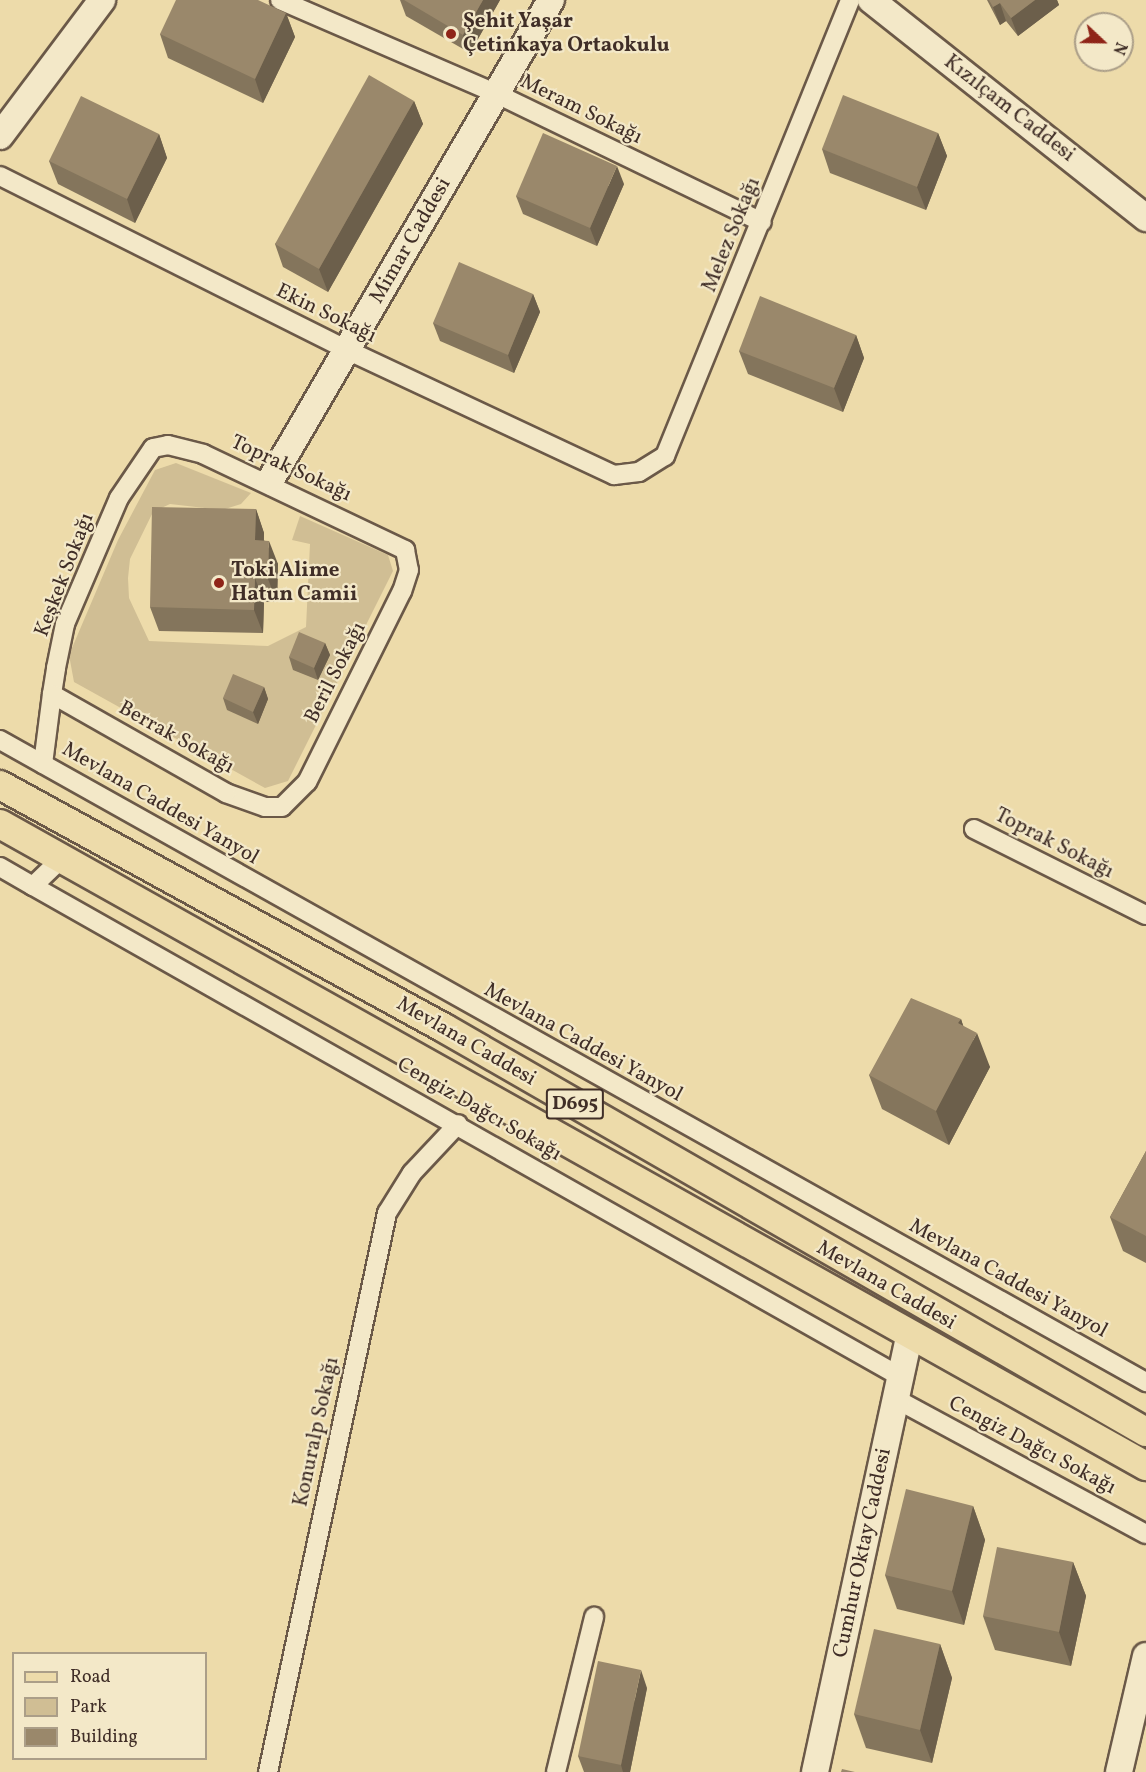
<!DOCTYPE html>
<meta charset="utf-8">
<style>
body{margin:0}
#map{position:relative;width:1146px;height:1772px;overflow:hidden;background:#eddbaa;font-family:Vollkorn,serif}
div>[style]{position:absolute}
.green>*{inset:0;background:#d0be94}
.roads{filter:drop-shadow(2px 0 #6b5948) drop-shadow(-2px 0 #6b5948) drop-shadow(0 2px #6b5948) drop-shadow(0 -2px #6b5948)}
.street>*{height:18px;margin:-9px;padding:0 9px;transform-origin:9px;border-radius:9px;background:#f3e8c8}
.secondary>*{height:26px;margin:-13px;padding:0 13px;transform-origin:13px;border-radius:13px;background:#f3e8c8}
.primary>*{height:28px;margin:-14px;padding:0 14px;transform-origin:14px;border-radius:14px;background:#eddbaa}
.wall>*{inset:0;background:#84755c}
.shaded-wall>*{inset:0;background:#6c5f4b}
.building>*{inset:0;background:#9a886b}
.dots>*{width:16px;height:16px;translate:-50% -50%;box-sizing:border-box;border:3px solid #f3e8c8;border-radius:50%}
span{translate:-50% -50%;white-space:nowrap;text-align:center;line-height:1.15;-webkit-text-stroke:4.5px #f3e8c8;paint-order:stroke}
.shield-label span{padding:2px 4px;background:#f3e8c8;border:2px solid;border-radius:4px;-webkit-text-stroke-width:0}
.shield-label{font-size:20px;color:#402e27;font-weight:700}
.poi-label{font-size:21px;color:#402e27;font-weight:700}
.left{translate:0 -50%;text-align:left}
.street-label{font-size:21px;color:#402e27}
.legend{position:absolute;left:12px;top:1652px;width:195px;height:108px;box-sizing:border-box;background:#f3e8c8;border:2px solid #ab9e88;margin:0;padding:8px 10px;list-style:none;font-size:18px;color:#402e27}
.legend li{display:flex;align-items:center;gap:12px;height:30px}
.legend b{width:30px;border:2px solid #ab9e88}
.north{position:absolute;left:1074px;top:12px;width:60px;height:60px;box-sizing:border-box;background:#f3e8c8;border:2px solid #ab9e88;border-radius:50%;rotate:112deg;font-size:16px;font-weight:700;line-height:24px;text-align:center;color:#402e27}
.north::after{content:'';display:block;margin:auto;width:21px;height:27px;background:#8f2418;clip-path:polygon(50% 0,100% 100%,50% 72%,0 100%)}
</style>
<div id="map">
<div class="green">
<i style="clip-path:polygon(176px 463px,251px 493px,241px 504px,222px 510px,170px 504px,153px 512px,130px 559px,128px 578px,129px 598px,149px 641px,268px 646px,306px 627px,310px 544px,292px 540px,300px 516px,388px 555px,393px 571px,288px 781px,265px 788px,74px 682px,69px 655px,118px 540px,155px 470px)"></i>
</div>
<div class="roads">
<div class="street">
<i style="left:280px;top:0;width:236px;rotate:23.4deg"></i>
<i style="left:497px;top:94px;width:294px;rotate:25.8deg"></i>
<i style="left:0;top:176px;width:388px;rotate:26.6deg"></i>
<i style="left:347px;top:350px;width:295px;rotate:25.1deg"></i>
<i style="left:614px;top:475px;width:25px;rotate:-7deg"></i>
<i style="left:639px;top:472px;width:31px;rotate:-32deg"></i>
<i style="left:665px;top:456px;width:492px;rotate:-67.9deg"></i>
<i style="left:0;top:740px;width:1314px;rotate:29.26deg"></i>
<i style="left:43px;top:764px;width:71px;rotate:-82.7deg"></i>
<i style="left:52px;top:694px;width:26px;rotate:-81deg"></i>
<i style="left:56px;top:668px;width:45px;rotate:-78.4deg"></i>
<i style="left:65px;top:624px;width:137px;rotate:-66.8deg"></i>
<i style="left:119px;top:498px;width:60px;rotate:-55.8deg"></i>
<i style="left:153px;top:448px;width:15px;rotate:-11deg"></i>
<i style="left:168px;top:445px;width:36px;rotate:14deg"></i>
<i style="left:203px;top:454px;width:224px;rotate:25.4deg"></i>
<i style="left:405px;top:550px;width:20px;rotate:79deg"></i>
<i style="left:409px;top:570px;width:22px;rotate:108deg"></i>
<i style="left:402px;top:591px;width:213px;rotate:116.4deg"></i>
<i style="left:307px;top:782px;width:35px;rotate:135deg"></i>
<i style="left:282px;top:807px;width:17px;rotate:180deg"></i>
<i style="left:265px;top:807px;width:41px;rotate:-160.3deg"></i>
<i style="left:226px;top:793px;width:200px;rotate:-150.4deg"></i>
<i style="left:974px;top:829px;width:192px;rotate:26.6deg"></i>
<i style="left:0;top:867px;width:38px;rotate:30deg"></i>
<i style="left:33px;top:886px;width:39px;rotate:-44deg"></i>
<i style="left:33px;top:886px;width:997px;rotate:29.5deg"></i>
<i style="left:896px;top:1399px;width:284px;rotate:28.4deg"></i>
<i style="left:268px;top:1772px;width:572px;rotate:-77.98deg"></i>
<i style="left:387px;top:1213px;width:47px;rotate:-58deg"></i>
<i style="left:412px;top:1173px;width:67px;rotate:-46.8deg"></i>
<i style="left:556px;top:1772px;width:160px;rotate:-76.2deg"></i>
</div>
<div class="secondary">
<i style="left:871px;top:0;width:351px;rotate:38.4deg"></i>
<i style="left:0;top:136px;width:170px;rotate:-53.1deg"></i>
<i style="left:270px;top:481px;width:557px;rotate:-59.71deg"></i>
<i style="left:815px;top:1772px;width:448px;rotate:-77.8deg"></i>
<i style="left:1119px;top:1772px;width:119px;rotate:-76.9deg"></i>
</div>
<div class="primary">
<i style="left:0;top:785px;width:506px;rotate:28.69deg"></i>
<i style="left:444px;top:1028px;width:810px;rotate:29.92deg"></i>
<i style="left:0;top:824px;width:1314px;rotate:29.26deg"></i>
</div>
</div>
<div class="wall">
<i style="clip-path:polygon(400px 0,500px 0,470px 53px,406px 16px)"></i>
<i style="clip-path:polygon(987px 0,1057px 0,1059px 5px,1018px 36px,1006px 21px,1000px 25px)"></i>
<i style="clip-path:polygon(286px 13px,295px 37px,263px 103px,168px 58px,160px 34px)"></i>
<i style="clip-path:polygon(414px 101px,423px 124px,328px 292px,283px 267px,275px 244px)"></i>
<i style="clip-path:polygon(938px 133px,947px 156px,926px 210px,830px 173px,822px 149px)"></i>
<i style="clip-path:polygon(159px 134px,167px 158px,135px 223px,58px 184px,49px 161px)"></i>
<i style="clip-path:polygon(624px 184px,597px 246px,523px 214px,516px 196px)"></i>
<i style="clip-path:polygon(533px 294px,540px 312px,514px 373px,440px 341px,433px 323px)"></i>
<i style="clip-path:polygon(856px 335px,864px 358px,843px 412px,748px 374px,739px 351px)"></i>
<i style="clip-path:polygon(256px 509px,264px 533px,264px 540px,278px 564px,277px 602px,264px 602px,263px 633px,159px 631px,150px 607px)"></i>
<i style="clip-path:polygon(325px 643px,330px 655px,318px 680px,293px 670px,289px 657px)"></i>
<i style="clip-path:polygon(264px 687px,268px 699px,258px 724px,227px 710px,223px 698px)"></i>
<i style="clip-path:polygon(961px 1019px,963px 1026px,990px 1067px,949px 1145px,882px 1109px,869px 1075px)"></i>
<i style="clip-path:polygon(1146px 1151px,1146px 1263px,1123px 1251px,1110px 1217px)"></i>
<i style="clip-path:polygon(973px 1506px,985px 1540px,964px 1625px,897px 1609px,885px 1575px)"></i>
<i style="clip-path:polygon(1073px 1562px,1086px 1596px,1071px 1666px,995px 1650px,983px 1616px)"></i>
<i style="clip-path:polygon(940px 1644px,952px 1678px,932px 1763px,866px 1748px,854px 1714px)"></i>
<i style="clip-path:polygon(647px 1688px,630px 1772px,584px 1772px,578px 1756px)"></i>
</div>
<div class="shaded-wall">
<i style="clip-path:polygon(483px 0,500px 0,470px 53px,463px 35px)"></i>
<i style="clip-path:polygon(1035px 0,1057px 0,1059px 5px,1018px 36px,1011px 18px)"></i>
<i style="clip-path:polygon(1000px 3px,1006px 21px,1000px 25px,993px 7px)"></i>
<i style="clip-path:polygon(286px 13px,295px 37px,263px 103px,255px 79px)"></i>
<i style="clip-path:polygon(414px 101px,423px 124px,328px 292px,319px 269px)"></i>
<i style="clip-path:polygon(938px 133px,947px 156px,926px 210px,917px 187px)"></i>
<i style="clip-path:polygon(159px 134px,167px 158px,135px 223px,127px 199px)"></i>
<i style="clip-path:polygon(617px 166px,624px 184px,597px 246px,590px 228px)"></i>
<i style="clip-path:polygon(533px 294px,540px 312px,514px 373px,508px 355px)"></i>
<i style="clip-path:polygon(856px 335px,864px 358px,843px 412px,834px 388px)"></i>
<i style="clip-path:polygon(256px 509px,264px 533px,263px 564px,255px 540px)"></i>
<i style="clip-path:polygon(269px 541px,278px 564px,277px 602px,268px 579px)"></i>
<i style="clip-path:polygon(255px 578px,264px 602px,263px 633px,254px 610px)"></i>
<i style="clip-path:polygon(325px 643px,330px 655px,318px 680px,314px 668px)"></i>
<i style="clip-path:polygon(264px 687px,268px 699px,258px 724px,253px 712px)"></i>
<i style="clip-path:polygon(961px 1019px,970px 1046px,977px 1033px,990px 1067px,949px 1145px,936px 1111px,958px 1023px)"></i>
<i style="clip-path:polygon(973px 1506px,985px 1540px,964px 1625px,952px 1591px)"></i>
<i style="clip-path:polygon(1073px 1562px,1086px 1596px,1071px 1666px,1059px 1632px)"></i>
<i style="clip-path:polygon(940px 1644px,952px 1678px,932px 1763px,920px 1730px)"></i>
<i style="clip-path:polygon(641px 1670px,647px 1688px,630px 1772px,623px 1772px,621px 1765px)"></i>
</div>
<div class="building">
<i style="clip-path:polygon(176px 0,258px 0,286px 13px,255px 79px,160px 34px)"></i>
<i style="clip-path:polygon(404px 0,483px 0,463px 35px)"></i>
<i style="clip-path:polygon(989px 0,1035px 0,1011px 18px,1000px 3px,993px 7px)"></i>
<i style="clip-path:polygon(369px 75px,414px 101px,319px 269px,275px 244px)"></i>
<i style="clip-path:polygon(843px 95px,938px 133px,917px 187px,822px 149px)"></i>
<i style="clip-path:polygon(81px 96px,159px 134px,127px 199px,49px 161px)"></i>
<i style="clip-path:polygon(543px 133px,617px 166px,590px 228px,516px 196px)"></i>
<i style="clip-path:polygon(459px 262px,533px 294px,508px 355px,433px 323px)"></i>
<i style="clip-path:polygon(760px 296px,856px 335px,834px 388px,739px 351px)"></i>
<i style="clip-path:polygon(152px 507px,256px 509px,255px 540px,269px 541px,268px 579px,255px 578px,254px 610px,150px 607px)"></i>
<i style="clip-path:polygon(299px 632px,325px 643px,314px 668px,289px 657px)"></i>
<i style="clip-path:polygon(233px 674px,264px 687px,253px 712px,223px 698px)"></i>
<i style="clip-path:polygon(911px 998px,961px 1019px,958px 1023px,977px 1033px,936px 1111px,869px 1075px)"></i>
<i style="clip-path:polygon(1146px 1151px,1146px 1236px,1110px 1217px)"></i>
<i style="clip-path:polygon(906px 1489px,973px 1506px,952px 1591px,885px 1575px)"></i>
<i style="clip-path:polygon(997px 1547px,1073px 1562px,1059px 1632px,983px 1616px)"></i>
<i style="clip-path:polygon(874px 1629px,940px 1644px,920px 1730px,854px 1714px)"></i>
<i style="clip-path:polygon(598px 1661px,641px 1670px,621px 1765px,578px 1756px)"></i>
<i style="clip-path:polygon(842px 1769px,855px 1772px,841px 1772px)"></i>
</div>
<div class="dots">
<i style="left:451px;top:34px;background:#8f2418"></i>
<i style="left:219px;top:583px;background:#8f2418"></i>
</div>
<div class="shield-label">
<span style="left:575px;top:1104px">D695</span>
</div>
<div class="poi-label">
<span class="left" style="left:463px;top:34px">Şehit Yaşar<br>Çetinkaya Ortaokulu</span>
<span class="left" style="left:231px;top:583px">Toki Alime<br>Hatun Camii</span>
</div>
<div class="street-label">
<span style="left:1009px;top:109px;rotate:38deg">Kızılçam Caddesi</span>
<span style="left:581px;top:110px;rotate:26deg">Meram Sokağı</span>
<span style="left:732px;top:235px;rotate:-68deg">Melez Sokağı</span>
<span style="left:411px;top:241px;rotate:-60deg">Mimar Caddesi</span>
<span style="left:326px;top:314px;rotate:26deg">Ekin Sokağı</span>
<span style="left:291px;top:469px;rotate:25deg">Toprak Sokağı</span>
<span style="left:65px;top:575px;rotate:-69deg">Keşkek Sokağı</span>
<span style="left:336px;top:673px;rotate:-63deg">Beril Sokağı</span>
<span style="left:176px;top:738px;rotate:29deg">Berrak Sokağı</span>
<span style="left:160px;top:804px;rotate:30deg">Mevlana Caddesi Yanyol</span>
<span style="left:1054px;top:844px;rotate:27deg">Toprak Sokağı</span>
<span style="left:466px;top:1042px;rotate:30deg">Mevlana Caddesi</span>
<span style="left:583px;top:1043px;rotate:29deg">Mevlana Caddesi Yanyol</span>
<span style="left:479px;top:1110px;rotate:30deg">Cengiz Dağcı Sokağı</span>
<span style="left:1008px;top:1279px;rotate:29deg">Mevlana Caddesi Yanyol</span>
<span style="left:886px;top:1286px;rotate:30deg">Mevlana Caddesi</span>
<span style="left:317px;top:1432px;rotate:-78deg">Konuralp Sokağı</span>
<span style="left:1032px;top:1446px;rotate:28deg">Cengiz Dağcı Sokağı</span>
<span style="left:863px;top:1553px;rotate:-78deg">Cumhur Oktay Caddesi</span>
</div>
<ul class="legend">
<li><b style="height:8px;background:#eddbaa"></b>Road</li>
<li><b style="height:16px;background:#d0be94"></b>Park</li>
<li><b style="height:16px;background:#9a886b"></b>Building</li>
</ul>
<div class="north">N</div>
</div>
